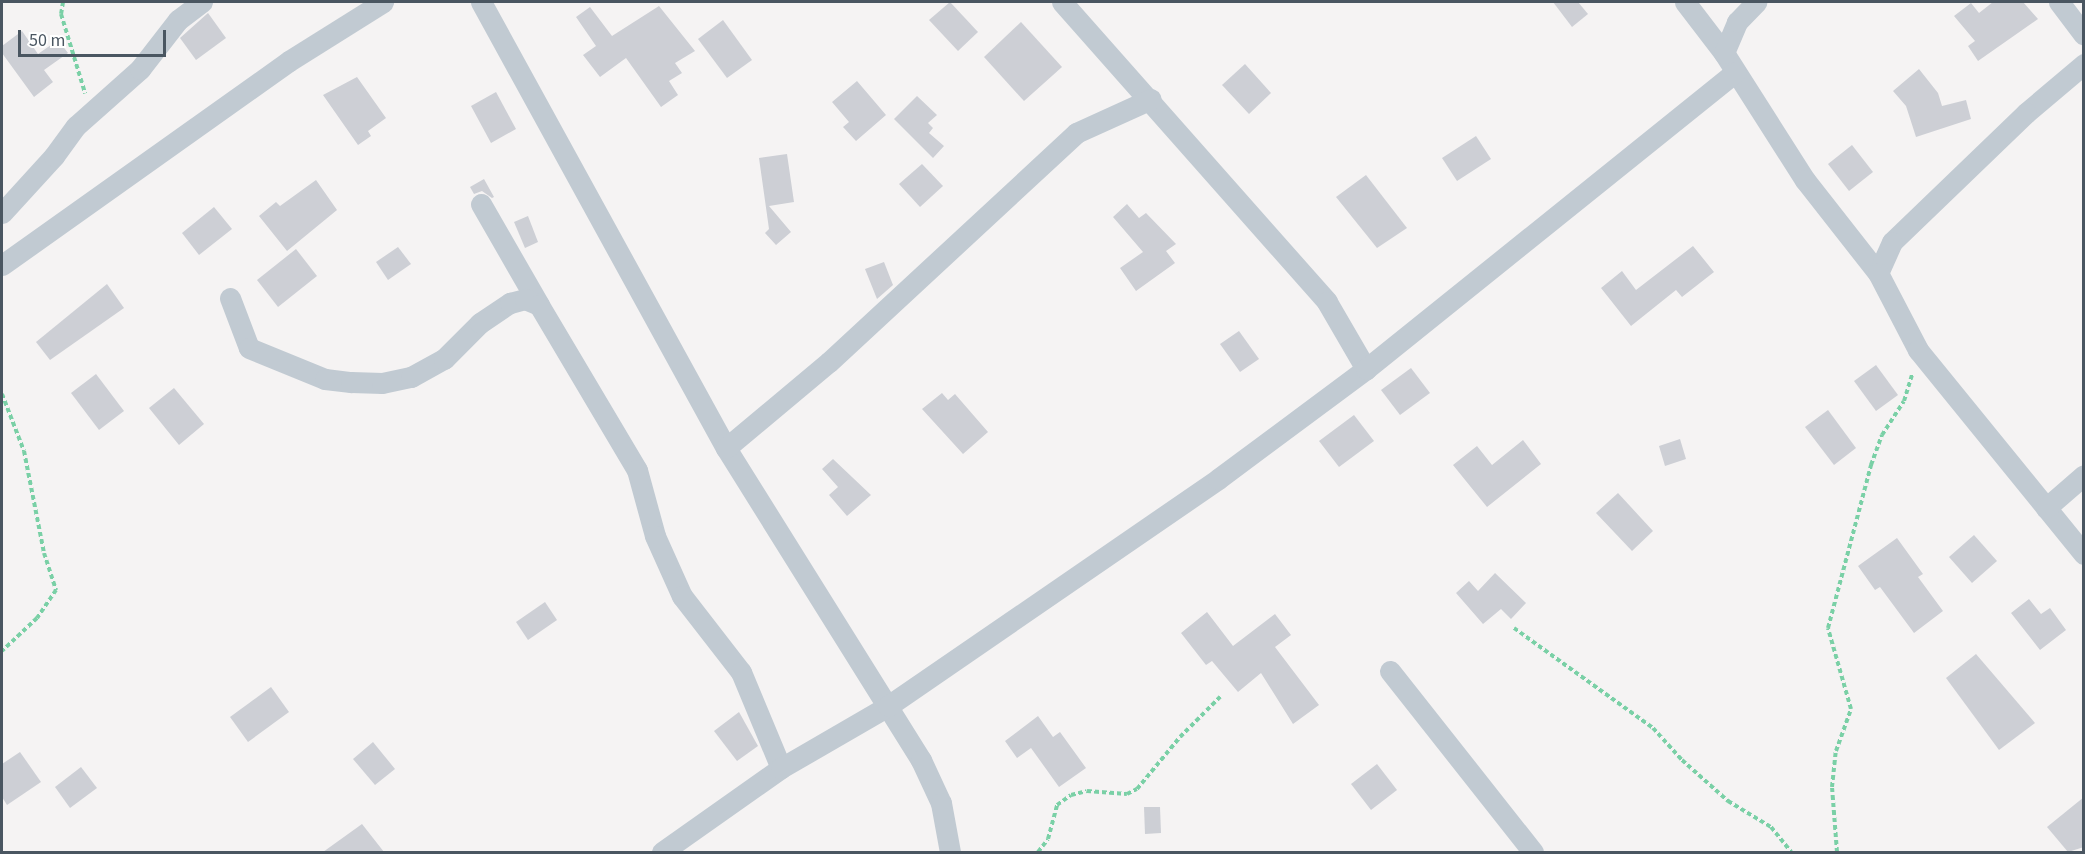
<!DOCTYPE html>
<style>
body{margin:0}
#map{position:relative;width:2085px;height:854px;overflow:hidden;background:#f5f3f3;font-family:"Source Sans 3",sans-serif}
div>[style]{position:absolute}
.building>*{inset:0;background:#cdcfd5}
.path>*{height:4px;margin-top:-2px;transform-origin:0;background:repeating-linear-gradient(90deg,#7ad0a6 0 4.5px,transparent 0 7.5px)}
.minor>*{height:21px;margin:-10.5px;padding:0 10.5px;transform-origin:10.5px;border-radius:10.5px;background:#c1cad2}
span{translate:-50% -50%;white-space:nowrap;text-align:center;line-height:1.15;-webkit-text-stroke:5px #fff;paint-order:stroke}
.frame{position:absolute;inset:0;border:3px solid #4a5661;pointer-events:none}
.scale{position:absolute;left:18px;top:30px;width:148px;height:27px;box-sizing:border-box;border:3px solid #4a5661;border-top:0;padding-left:8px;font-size:18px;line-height:21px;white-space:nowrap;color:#4a5661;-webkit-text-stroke:4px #fff;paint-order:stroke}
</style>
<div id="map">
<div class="building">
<i style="clip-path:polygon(950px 2px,978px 32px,958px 51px,929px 20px)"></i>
<i style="clip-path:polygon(1553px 2px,1578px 2px,1588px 14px,1572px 27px)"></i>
<i style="clip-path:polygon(1993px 2px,2023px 2px,2038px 19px,1978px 61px,1968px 46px,1975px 41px,1954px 16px,1971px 3px,1979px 13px)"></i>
<i style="clip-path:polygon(659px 6px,695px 51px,675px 63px,682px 73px,669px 81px,678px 95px,661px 107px,626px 58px,600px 77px,583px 55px,596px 46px,576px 17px,590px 7px,612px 36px)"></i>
<i style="clip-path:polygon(208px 13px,226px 38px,196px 60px,180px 38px)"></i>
<i style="clip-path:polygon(723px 20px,752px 60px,727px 78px,698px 39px)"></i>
<i style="clip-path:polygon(1021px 22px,1062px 67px,1024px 101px,984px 57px)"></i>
<i style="clip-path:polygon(22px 31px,38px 54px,58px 40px,68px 53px,44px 70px,53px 82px,34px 97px,2px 53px,2px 46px)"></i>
<i style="clip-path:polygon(1245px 64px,1271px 93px,1249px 114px,1222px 85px)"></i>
<i style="clip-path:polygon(1919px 69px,1938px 93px,1942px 106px,1966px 100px,1971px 119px,1916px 137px,1906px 106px,1893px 91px)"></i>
<i style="clip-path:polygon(357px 77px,386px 118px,368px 131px,371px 136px,358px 145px,323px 95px)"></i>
<i style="clip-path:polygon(857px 81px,886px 115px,856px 141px,843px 127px,849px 122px,832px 102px)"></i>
<i style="clip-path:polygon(496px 92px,516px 129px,491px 143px,471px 106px)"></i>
<i style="clip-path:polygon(917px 96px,937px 115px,928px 123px,933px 128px,929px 133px,944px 146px,933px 158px,894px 119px)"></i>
<i style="clip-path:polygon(1476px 136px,1491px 159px,1457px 181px,1442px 158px)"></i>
<i style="clip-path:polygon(1852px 145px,1873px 172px,1849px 191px,1828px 164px)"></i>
<i style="clip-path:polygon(787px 154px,794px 202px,769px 206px,791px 232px,776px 245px,765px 233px,769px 229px,759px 158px)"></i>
<i style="clip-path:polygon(922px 164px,943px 186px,920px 207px,899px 184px)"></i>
<i style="clip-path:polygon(1366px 175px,1407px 228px,1377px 248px,1336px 197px)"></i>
<i style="clip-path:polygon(484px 179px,494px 197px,492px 198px,482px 191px,474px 194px,470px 187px)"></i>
<i style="clip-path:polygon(316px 180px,337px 210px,287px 251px,259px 216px,276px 202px,280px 206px)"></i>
<i style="clip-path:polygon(1127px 204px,1139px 218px,1146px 213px,1176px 244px,1166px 251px,1175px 263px,1136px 291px,1120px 268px,1143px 252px,1113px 217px)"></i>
<i style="clip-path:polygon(214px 207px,232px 229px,199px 255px,182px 233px)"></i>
<i style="clip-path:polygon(528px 216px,538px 242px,525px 248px,514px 222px)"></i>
<i style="clip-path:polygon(1693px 246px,1714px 272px,1682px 297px,1676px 290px,1631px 326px,1601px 288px,1622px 271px,1636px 290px)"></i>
<i style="clip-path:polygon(398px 247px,411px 264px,388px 280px,376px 262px)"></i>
<i style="clip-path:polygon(296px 249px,317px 276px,278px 307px,257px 280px)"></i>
<i style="clip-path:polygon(884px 262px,893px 285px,877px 299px,865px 269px)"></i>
<i style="clip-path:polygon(107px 284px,124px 308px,50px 360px,36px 342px)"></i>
<i style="clip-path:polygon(1239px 331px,1259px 359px,1240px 372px,1220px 344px)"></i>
<i style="clip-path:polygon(1876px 365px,1898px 395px,1876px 411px,1854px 381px)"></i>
<i style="clip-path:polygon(1411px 368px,1430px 393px,1400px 415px,1381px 390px)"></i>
<i style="clip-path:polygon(96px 374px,124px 411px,99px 430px,71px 393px)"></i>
<i style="clip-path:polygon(174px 388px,204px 424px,179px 445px,149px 408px)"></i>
<i style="clip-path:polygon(942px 393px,948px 400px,955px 394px,988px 432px,963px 454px,922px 409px)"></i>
<i style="clip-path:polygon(1828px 410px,1856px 448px,1834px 465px,1805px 427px)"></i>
<i style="clip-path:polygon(1354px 415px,1374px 441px,1339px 467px,1319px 441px)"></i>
<i style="clip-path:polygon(1680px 439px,1686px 459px,1665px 466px,1659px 446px)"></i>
<i style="clip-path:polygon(1523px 440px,1541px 464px,1487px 507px,1453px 465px,1477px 446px,1492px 465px)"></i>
<i style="clip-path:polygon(833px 459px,871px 495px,847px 516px,829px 495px,838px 487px,822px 469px)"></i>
<i style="clip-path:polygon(1618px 493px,1653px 531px,1632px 551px,1596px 513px)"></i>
<i style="clip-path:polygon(1974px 535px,1997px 561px,1972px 583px,1949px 557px)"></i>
<i style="clip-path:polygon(1897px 538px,1923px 574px,1918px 577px,1943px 611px,1914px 633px,1880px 587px,1875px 590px,1858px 566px)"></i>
<i style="clip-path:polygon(1495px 573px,1526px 603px,1511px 619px,1501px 609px,1483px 624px,1456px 593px,1469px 581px,1478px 591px)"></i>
<i style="clip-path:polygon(2029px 599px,2041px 614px,2050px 608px,2066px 630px,2040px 650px,2011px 613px)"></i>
<i style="clip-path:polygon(545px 602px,557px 620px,528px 640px,516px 622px)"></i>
<i style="clip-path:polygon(1207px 612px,1233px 646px,1275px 614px,1291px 635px,1275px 647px,1319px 705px,1293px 724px,1261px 673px,1238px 692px,1212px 661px,1206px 665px,1181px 633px)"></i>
<i style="clip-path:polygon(1976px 654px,2035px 723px,1999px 750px,1946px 678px)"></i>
<i style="clip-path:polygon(271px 687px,289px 712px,248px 742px,230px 717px)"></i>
<i style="clip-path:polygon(739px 712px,758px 746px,737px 761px,714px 731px)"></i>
<i style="clip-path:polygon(1038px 716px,1053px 737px,1060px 732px,1086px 768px,1059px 787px,1031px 748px,1017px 758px,1005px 741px)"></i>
<i style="clip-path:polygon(373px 742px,395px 769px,375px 785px,353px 759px)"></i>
<i style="clip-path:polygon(20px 752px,41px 782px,7px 805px,2px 797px,2px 764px)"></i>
<i style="clip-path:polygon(1377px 764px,1397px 790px,1371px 810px,1351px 784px)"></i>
<i style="clip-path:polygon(81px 767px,97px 788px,70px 808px,55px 787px)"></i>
<i style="clip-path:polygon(2084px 797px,2084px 847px,2068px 852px,2047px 827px)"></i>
<i style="clip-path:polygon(1144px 807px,1160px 807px,1161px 833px,1145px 834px)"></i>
<i style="clip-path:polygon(362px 824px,384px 852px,323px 852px)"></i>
</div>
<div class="path">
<i style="left:63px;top:2px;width:12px;rotate:99deg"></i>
<i style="left:61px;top:14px;width:83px;rotate:73.1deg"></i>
<i style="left:2px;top:394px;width:61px;rotate:68.9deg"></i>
<i style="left:24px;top:451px;width:104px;rotate:78.9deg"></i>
<i style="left:44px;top:553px;width:39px;rotate:72deg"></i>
<i style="left:56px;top:590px;width:34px;rotate:124deg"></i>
<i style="left:37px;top:618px;width:48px;rotate:136.7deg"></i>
<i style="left:1514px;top:628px;width:171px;rotate:35.7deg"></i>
<i style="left:1653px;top:728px;width:43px;rotate:47.8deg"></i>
<i style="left:1682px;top:760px;width:62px;rotate:41.7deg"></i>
<i style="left:1728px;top:801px;width:50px;rotate:31.2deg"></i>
<i style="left:1771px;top:827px;width:32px;rotate:51deg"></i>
<i style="left:1038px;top:852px;width:16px;rotate:-52deg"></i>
<i style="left:1048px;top:839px;width:35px;rotate:-75deg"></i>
<i style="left:1057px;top:805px;width:17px;rotate:-36deg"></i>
<i style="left:1071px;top:795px;width:16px;rotate:-14deg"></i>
<i style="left:1087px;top:791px;width:40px;rotate:4.3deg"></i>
<i style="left:1127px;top:794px;width:11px;rotate:-27deg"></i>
<i style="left:1137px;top:789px;width:67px;rotate:-50.4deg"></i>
<i style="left:1180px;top:737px;width:57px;rotate:-45deg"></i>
<i style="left:1837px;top:852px;width:65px;rotate:-94.4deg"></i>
<i style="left:1832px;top:787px;width:36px;rotate:-84deg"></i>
<i style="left:1836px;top:751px;width:45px;rotate:-70.3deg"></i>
<i style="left:1851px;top:709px;width:84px;rotate:-105.9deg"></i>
<i style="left:1828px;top:628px;width:169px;rotate:-75.2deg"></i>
<i style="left:1871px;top:465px;width:32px;rotate:-70deg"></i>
<i style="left:1882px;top:435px;width:40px;rotate:-57.1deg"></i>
<i style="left:1904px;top:401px;width:28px;rotate:-73deg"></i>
</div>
<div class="minor">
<i style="left:481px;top:2px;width:509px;rotate:61.22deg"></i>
<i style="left:726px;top:448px;width:368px;rotate:58deg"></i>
<i style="left:921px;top:760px;width:47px;rotate:65.1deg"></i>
<i style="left:941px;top:803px;width:50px;rotate:79.6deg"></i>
<i style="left:1062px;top:2px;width:400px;rotate:48.5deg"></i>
<i style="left:1327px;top:302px;width:78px;rotate:59.8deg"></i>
<i style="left:1685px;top:2px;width:64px;rotate:52.6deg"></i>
<i style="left:1724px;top:53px;width:151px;rotate:57.5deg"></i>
<i style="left:1805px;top:180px;width:118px;rotate:51.9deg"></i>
<i style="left:2059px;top:2px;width:41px;rotate:52.9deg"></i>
<i style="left:1724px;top:53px;width:34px;rotate:-67deg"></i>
<i style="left:1737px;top:22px;width:28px;rotate:-46deg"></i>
<i style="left:2084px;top:64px;width:76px;rotate:139.8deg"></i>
<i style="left:2026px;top:113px;width:186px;rotate:136.1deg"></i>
<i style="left:1892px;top:242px;width:34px;rotate:114deg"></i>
<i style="left:1878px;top:273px;width:87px;rotate:62.5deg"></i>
<i style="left:1918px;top:350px;width:263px;rotate:50.9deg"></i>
<i style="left:481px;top:204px;width:116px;rotate:60.1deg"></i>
<i style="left:2px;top:213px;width:77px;rotate:-47.6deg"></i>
<i style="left:54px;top:156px;width:37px;rotate:-54deg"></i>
<i style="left:76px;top:126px;width:86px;rotate:-41.7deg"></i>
<i style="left:140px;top:69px;width:62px;rotate:-52.2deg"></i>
<i style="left:178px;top:20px;width:30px;rotate:-37deg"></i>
<i style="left:2px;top:265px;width:352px;rotate:-35.4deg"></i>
<i style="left:289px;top:61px;width:111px;rotate:-32.1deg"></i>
<i style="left:230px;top:298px;width:53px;rotate:69.2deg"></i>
<i style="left:249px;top:348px;width:82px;rotate:22.2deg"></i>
<i style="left:325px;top:379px;width:26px;rotate:7deg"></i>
<i style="left:351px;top:382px;width:31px;rotate:2deg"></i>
<i style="left:382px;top:383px;width:30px;rotate:-12deg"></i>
<i style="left:411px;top:377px;width:38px;rotate:-29deg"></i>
<i style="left:444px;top:359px;width:51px;rotate:-45deg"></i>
<i style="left:480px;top:323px;width:36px;rotate:-34deg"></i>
<i style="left:510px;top:303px;width:16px;rotate:-15deg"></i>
<i style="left:525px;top:299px;width:15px;rotate:23deg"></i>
<i style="left:539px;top:305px;width:192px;rotate:59.3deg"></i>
<i style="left:637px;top:470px;width:68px;rotate:74.7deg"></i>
<i style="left:655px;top:536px;width:66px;rotate:65.8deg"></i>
<i style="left:682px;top:596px;width:96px;rotate:52.2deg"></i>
<i style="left:741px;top:672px;width:104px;rotate:67.4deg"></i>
<i style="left:726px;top:448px;width:134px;rotate:-39.9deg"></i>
<i style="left:829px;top:362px;width:337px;rotate:-42.8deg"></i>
<i style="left:1076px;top:133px;width:82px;rotate:-24.4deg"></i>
<i style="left:2046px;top:508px;width:50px;rotate:-41deg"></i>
<i style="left:1390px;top:671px;width:231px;rotate:51.7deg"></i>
<i style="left:662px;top:852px;width:146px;rotate:-35.2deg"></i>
<i style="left:781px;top:768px;width:124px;rotate:-30.1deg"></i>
<i style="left:888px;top:706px;width:401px;rotate:-34.5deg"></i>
<i style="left:1218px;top:479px;width:184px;rotate:-36.6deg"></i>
<i style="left:1366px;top:369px;width:474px;rotate:-38.8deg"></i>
</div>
<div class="frame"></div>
<div class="scale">50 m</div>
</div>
